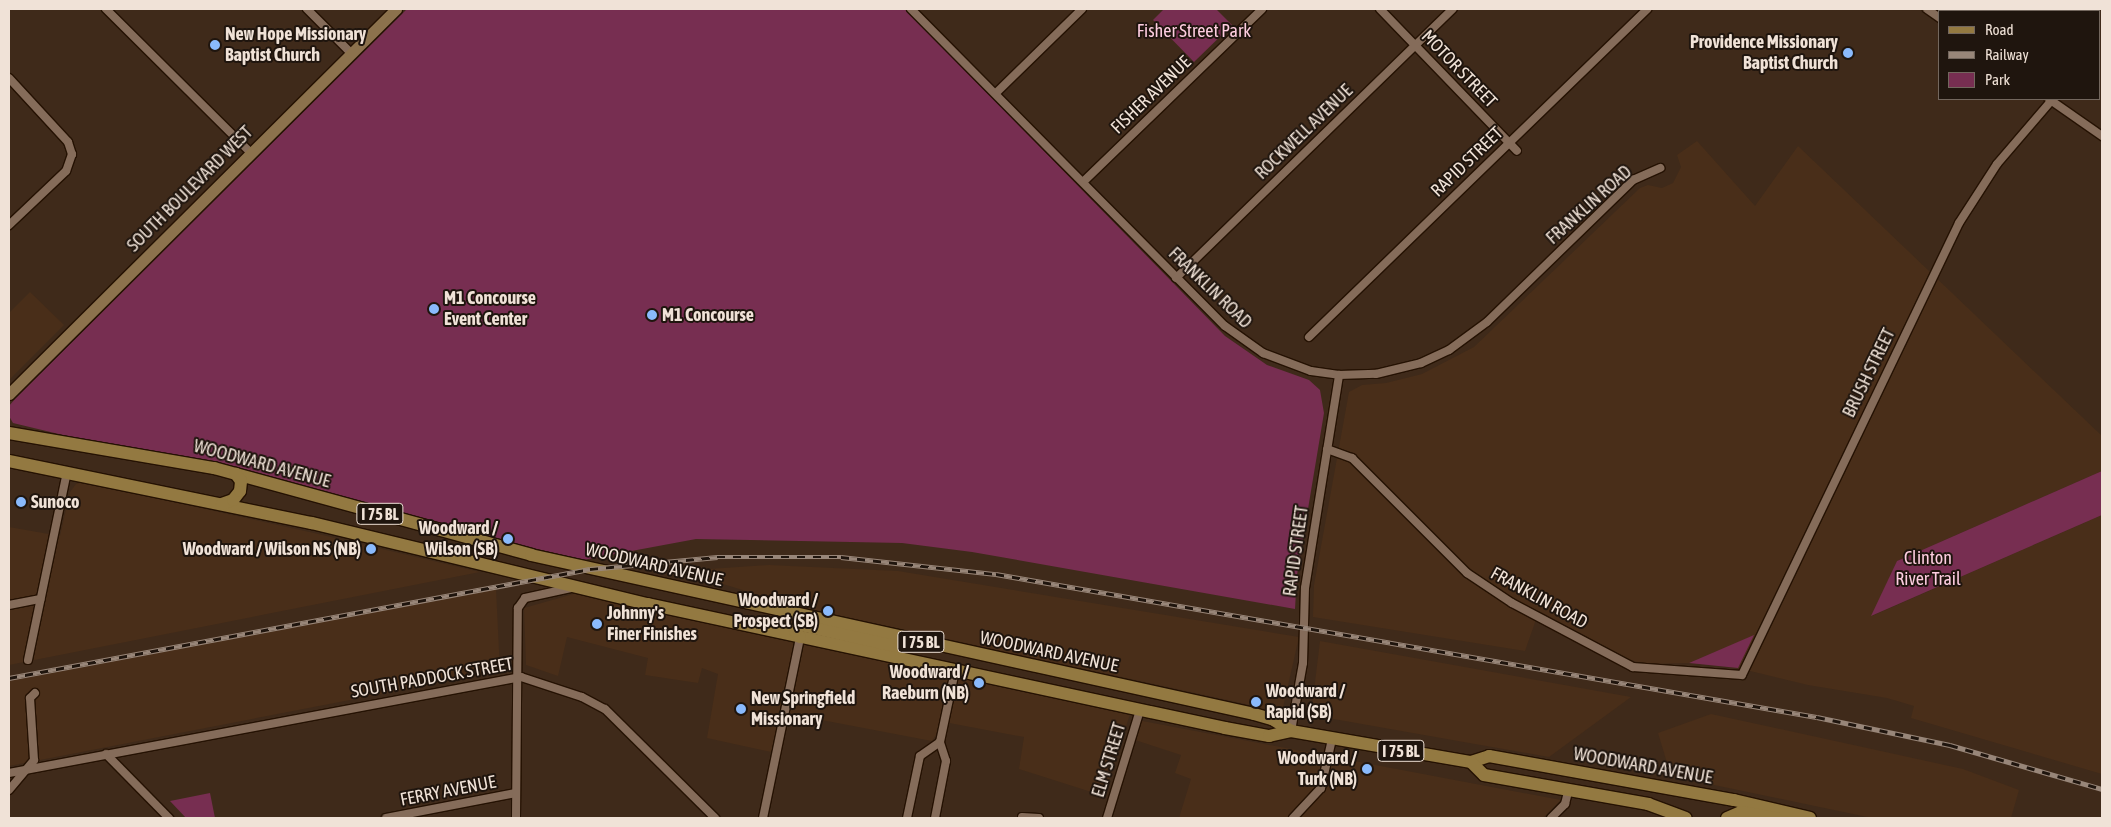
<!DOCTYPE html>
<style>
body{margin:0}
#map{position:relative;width:2111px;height:827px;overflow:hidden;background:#3f2a1a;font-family:"Asap Condensed",sans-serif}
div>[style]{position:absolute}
.built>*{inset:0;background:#492e19}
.green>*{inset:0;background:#772e51}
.roads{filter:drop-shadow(1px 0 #251203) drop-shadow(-1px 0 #251203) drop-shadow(0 1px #251203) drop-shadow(0 -1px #251203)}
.street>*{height:8px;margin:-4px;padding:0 4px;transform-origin:4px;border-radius:4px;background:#856c5a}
.secondary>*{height:11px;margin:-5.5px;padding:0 5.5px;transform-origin:5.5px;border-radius:5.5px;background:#8c724d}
.primary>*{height:12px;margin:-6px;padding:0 6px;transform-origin:6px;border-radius:6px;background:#937941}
.rail>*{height:4.5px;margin-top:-2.25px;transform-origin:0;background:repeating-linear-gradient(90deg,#1f150e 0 8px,#988679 0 16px);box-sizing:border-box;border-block:1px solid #988679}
.dots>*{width:14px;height:14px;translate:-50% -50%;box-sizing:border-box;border:2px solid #1f150e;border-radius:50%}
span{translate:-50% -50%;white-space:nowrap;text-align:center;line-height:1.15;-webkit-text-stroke:4px #1f150e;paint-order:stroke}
.shield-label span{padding:1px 4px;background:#1f150e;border:1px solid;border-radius:4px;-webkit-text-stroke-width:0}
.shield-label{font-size:16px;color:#f0e2d7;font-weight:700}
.park-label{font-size:18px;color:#fecde0}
.poi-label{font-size:18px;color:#f0e2d7;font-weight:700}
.left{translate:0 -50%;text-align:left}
.right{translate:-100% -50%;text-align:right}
.street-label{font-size:18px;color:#f0e2d7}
.frame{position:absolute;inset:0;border:10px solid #f0e2d7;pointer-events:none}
.legend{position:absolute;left:1938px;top:10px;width:162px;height:90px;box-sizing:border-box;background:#1f150e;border:1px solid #73675e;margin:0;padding:6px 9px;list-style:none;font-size:15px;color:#f0e2d7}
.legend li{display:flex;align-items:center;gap:10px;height:25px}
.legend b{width:25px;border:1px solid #73675e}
</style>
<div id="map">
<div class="built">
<i style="clip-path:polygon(1697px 141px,1755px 206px,1798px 146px,2102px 436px,2102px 471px,1897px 561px,1872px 616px,2102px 515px,2102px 774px,1911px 718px,1914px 706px,1887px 698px,1808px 685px,1738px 668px,1753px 636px,1689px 663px,1644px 664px,1628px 659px,1539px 611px,1525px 651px,1313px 617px,1314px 585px,1349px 392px,1362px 385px,1386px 383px,1422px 374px,1474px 347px,1640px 188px,1648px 185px,1662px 188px,1673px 183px,1681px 167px,1677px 155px)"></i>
<i style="clip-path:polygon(30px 292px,64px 325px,9px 380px,9px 313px)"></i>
<i style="clip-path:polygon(83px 482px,314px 533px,480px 572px,9px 665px,9px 527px,60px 536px,70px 492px,76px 484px)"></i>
<i style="clip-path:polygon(769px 565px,898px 571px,1299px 637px,1282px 712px,795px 606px,680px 571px)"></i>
<i style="clip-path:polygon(496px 589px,500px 671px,9px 766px,9px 681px)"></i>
<i style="clip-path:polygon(577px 593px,1130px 714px,1104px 796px,1019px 769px,1024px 737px,944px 722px,932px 741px,785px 713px,776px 753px,707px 738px,718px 674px,702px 668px,698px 683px,645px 675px,648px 658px,567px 637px,558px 676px,526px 665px,524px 608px)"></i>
<i style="clip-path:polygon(1320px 641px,1631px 697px,1549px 757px,1311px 715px)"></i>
<i style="clip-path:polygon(1711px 714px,1963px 769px,2019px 790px,2011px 818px,1872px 818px,1671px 776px,1658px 733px)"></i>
<i style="clip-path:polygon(1137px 720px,1561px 800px,1543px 818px,1179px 818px,1191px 779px,1175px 773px,1181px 755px,1132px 739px)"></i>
</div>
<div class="green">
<i style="clip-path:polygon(407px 9px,905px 9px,1225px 336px,1267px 365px,1309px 380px,1320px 390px,1324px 413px,1297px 575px,1295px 609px,972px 552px,902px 543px,696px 539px,583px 560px,13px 423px,9px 416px,9px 406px,15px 399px)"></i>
<i style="clip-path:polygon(1164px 9px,1216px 9px,1232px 25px,1194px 62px,1153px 20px)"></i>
<i style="clip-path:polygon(2102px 471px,2102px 515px,1871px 616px,1897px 561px)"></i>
<i style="clip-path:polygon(1754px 635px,1738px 668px,1689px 663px)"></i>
<i style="clip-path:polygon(210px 793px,215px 818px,186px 818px,170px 801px)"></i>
</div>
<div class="roads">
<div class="street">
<i style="left:106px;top:9px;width:204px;rotate:44.8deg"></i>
<i style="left:307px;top:9px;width:62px;rotate:45deg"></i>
<i style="left:911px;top:9px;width:446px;rotate:45.3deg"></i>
<i style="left:1225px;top:326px;width:47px;rotate:35.4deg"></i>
<i style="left:1263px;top:353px;width:51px;rotate:20.6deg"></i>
<i style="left:1311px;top:371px;width:28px;rotate:8deg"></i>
<i style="left:1339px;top:375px;width:37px;rotate:-2deg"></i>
<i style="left:1376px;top:374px;width:46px;rotate:-13.7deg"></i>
<i style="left:1421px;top:363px;width:31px;rotate:-25deg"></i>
<i style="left:1449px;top:350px;width:47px;rotate:-36.4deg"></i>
<i style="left:1487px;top:322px;width:204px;rotate:-44.2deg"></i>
<i style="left:1633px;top:180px;width:30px;rotate:-24deg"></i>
<i style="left:1380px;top:9px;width:197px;rotate:46deg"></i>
<i style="left:1927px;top:9px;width:16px;rotate:35deg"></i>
<i style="left:9px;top:78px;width:87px;rotate:47.3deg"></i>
<i style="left:68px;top:142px;width:13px;rotate:72deg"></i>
<i style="left:72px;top:154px;width:18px;rotate:109deg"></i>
<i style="left:66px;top:171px;width:79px;rotate:136.5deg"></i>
<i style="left:996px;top:93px;width:120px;rotate:-44.3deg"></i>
<i style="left:2049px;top:99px;width:65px;rotate:34.9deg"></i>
<i style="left:1083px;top:182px;width:249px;rotate:-44deg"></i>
<i style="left:1176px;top:278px;width:386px;rotate:-44.2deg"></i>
<i style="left:1309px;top:337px;width:471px;rotate:-44.1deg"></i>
<i style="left:1327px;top:449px;width:27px;rotate:20deg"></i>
<i style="left:1352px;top:458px;width:163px;rotate:45deg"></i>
<i style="left:1467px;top:573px;width:54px;rotate:33.7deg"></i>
<i style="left:1512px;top:603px;width:137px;rotate:27.9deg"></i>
<i style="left:1633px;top:667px;width:109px;rotate:4.2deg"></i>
<i style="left:1742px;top:675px;width:501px;rotate:-64.35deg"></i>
<i style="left:1959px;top:223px;width:70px;rotate:-57.2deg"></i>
<i style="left:1997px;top:164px;width:83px;rotate:-49.4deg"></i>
<i style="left:9px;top:605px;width:32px;rotate:-11deg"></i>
<i style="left:28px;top:660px;width:192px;rotate:-78.3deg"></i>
<i style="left:1291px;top:731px;width:69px;rotate:-80deg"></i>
<i style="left:1303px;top:663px;width:75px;rotate:-88.5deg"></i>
<i style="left:1305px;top:588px;width:216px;rotate:-80.9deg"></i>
<i style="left:106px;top:754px;width:90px;rotate:45.5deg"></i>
<i style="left:9px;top:773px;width:521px;rotate:-10.62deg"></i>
<i style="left:521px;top:677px;width:64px;rotate:18.2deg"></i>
<i style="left:582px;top:697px;width:26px;rotate:28deg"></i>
<i style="left:605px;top:709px;width:155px;rotate:44.7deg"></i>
<i style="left:9px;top:790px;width:39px;rotate:-50deg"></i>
<i style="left:34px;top:760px;width:62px;rotate:-93.7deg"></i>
<i style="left:30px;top:698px;width:7px;rotate:-45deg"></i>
<i style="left:1022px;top:817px;width:17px;rotate:3deg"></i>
<i style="left:386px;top:818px;width:132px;rotate:-10.9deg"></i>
<i style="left:516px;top:818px;width:210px;rotate:-89.5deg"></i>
<i style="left:518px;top:608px;width:12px;rotate:-55deg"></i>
<i style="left:525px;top:598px;width:47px;rotate:-12.3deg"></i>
<i style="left:763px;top:818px;width:185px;rotate:-78.4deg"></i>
<i style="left:907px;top:818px;width:63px;rotate:-78.2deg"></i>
<i style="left:920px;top:756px;width:24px;rotate:-35deg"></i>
<i style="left:935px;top:818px;width:58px;rotate:-79.1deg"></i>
<i style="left:946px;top:761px;width:20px;rotate:-108deg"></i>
<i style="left:940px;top:742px;width:73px;rotate:-78.1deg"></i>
<i style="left:1107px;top:818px;width:113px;rotate:-73deg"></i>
<i style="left:1293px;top:818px;width:41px;rotate:-47deg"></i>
<i style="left:1321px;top:788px;width:50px;rotate:-77.3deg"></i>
<i style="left:1551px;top:818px;width:20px;rotate:-45deg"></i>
<i style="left:1565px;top:804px;width:12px;rotate:-76deg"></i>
</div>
<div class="secondary">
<i style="left:9px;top:394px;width:546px;rotate:-44.85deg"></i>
</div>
<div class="primary">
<i style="left:9px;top:433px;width:208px;rotate:9.7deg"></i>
<i style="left:214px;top:468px;width:329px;rotate:15.3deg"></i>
<i style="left:531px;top:555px;width:740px;rotate:12.4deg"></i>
<i style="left:1254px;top:714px;width:19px;rotate:16deg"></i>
<i style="left:1272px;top:719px;width:22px;rotate:32deg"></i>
<i style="left:1291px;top:731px;width:183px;rotate:9.8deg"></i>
<i style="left:1471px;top:762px;width:19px;rotate:-18deg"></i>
<i style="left:1489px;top:756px;width:249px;rotate:10.2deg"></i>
<i style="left:1734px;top:800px;width:78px;rotate:13.3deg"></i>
<i style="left:9px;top:461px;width:309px;rotate:11.6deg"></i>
<i style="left:312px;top:523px;width:346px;rotate:13.6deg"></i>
<i style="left:648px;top:604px;width:590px;rotate:12.13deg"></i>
<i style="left:1225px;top:728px;width:45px;rotate:10.3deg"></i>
<i style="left:1269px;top:736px;width:23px;rotate:-13deg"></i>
<i style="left:222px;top:504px;width:12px;rotate:-20deg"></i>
<i style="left:233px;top:500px;width:11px;rotate:-52deg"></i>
<i style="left:240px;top:491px;width:10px;rotate:-84deg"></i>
<i style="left:241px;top:481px;width:9px;rotate:-126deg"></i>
<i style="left:800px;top:637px;width:8px;rotate:-130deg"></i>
<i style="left:795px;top:631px;width:8px;rotate:-50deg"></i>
<i style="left:800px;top:625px;width:101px;rotate:12.5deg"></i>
<i style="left:899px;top:647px;width:17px;rotate:-17deg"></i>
<i style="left:1471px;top:762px;width:18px;rotate:45deg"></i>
<i style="left:1484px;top:775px;width:167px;rotate:10deg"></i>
<i style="left:1648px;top:804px;width:40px;rotate:20.2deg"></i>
<i style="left:1727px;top:818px;width:15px;rotate:-23deg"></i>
<i style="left:1741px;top:812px;width:36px;rotate:10deg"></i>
</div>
</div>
<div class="rail">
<i style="left:9px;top:678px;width:591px;rotate:-10.63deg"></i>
<i style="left:590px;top:569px;width:128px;rotate:-5.4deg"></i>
<i style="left:717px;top:557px;width:124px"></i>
<i style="left:841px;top:557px;width:156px;rotate:6.3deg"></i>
<i style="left:996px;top:574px;width:833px;rotate:9.88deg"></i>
<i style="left:1817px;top:717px;width:136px;rotate:11.9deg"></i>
<i style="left:1950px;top:745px;width:158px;rotate:16.1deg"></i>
</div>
<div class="dots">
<i style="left:215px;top:45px;background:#8abafc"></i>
<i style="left:1848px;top:53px;background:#8abafc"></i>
<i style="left:434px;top:309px;background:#8abafc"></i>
<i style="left:652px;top:315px;background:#8abafc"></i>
<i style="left:21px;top:502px;background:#8abafc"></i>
<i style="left:508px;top:539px;background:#8abafc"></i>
<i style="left:371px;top:549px;background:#8abafc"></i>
<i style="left:828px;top:611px;background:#8abafc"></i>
<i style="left:597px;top:624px;background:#8abafc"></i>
<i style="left:979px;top:683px;background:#8abafc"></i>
<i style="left:1256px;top:702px;background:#8abafc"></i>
<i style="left:741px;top:709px;background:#8abafc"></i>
<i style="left:1367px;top:769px;background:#8abafc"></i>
</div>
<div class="shield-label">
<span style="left:380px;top:514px">I 75 BL</span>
<span style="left:921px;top:642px">I 75 BL</span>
<span style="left:1401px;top:751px">I 75 BL</span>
</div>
<div class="park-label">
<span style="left:1194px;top:31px">Fisher Street Park</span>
<span style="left:1928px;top:569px">Clinton<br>River Trail</span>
</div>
<div class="poi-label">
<span class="left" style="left:225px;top:45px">New Hope Missionary<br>Baptist Church</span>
<span class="right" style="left:1838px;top:53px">Providence Missionary<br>Baptist Church</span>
<span class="left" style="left:444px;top:309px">M1 Concourse<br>Event Center</span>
<span class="left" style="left:662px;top:315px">M1 Concourse</span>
<span class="left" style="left:31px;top:502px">Sunoco</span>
<span class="right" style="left:498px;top:539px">Woodward /<br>Wilson (SB)</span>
<span class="right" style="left:361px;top:549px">Woodward / Wilson NS (NB)</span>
<span class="right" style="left:818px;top:611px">Woodward /<br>Prospect (SB)</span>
<span class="left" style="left:607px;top:624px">Johnny's<br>Finer Finishes</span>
<span class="right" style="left:969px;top:683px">Woodward /<br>Raeburn (NB)</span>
<span class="left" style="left:1266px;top:702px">Woodward /<br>Rapid (SB)</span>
<span class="left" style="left:751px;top:709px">New Springfield<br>Missionary</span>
<span class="right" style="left:1357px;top:769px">Woodward /<br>Turk (NB)</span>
</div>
<div class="street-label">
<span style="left:1459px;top:69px;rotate:46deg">MOTOR STREET</span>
<span style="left:1151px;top:95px;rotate:-44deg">FISHER AVENUE</span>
<span style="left:1304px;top:132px;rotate:-44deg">ROCKWELL AVENUE</span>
<span style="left:1467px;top:162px;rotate:-44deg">RAPID STREET</span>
<span style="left:190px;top:189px;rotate:-45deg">SOUTH BOULEVARD WEST</span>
<span style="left:1589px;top:205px;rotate:-42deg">FRANKLIN ROAD</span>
<span style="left:1210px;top:288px;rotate:44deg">FRANKLIN ROAD</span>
<span style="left:1869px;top:373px;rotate:-64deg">BRUSH STREET</span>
<span style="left:262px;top:464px;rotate:15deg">WOODWARD AVENUE</span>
<span style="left:1296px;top:551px;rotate:-82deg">RAPID STREET</span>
<span style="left:654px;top:565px;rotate:13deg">WOODWARD AVENUE</span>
<span style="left:1539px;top:598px;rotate:29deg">FRANKLIN ROAD</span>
<span style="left:1049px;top:652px;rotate:12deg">WOODWARD AVENUE</span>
<span style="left:432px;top:678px;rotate:-10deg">SOUTH PADDOCK STREET</span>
<span style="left:1109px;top:760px;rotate:-73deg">ELM STREET</span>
<span style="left:1643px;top:766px;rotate:10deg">WOODWARD AVENUE</span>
<span style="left:448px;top:791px;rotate:-11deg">FERRY AVENUE</span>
</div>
<div class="frame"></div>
<ul class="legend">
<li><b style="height:6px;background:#937941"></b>Road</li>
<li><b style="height:6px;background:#988679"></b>Railway</li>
<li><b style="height:14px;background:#772e51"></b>Park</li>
</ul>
</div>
